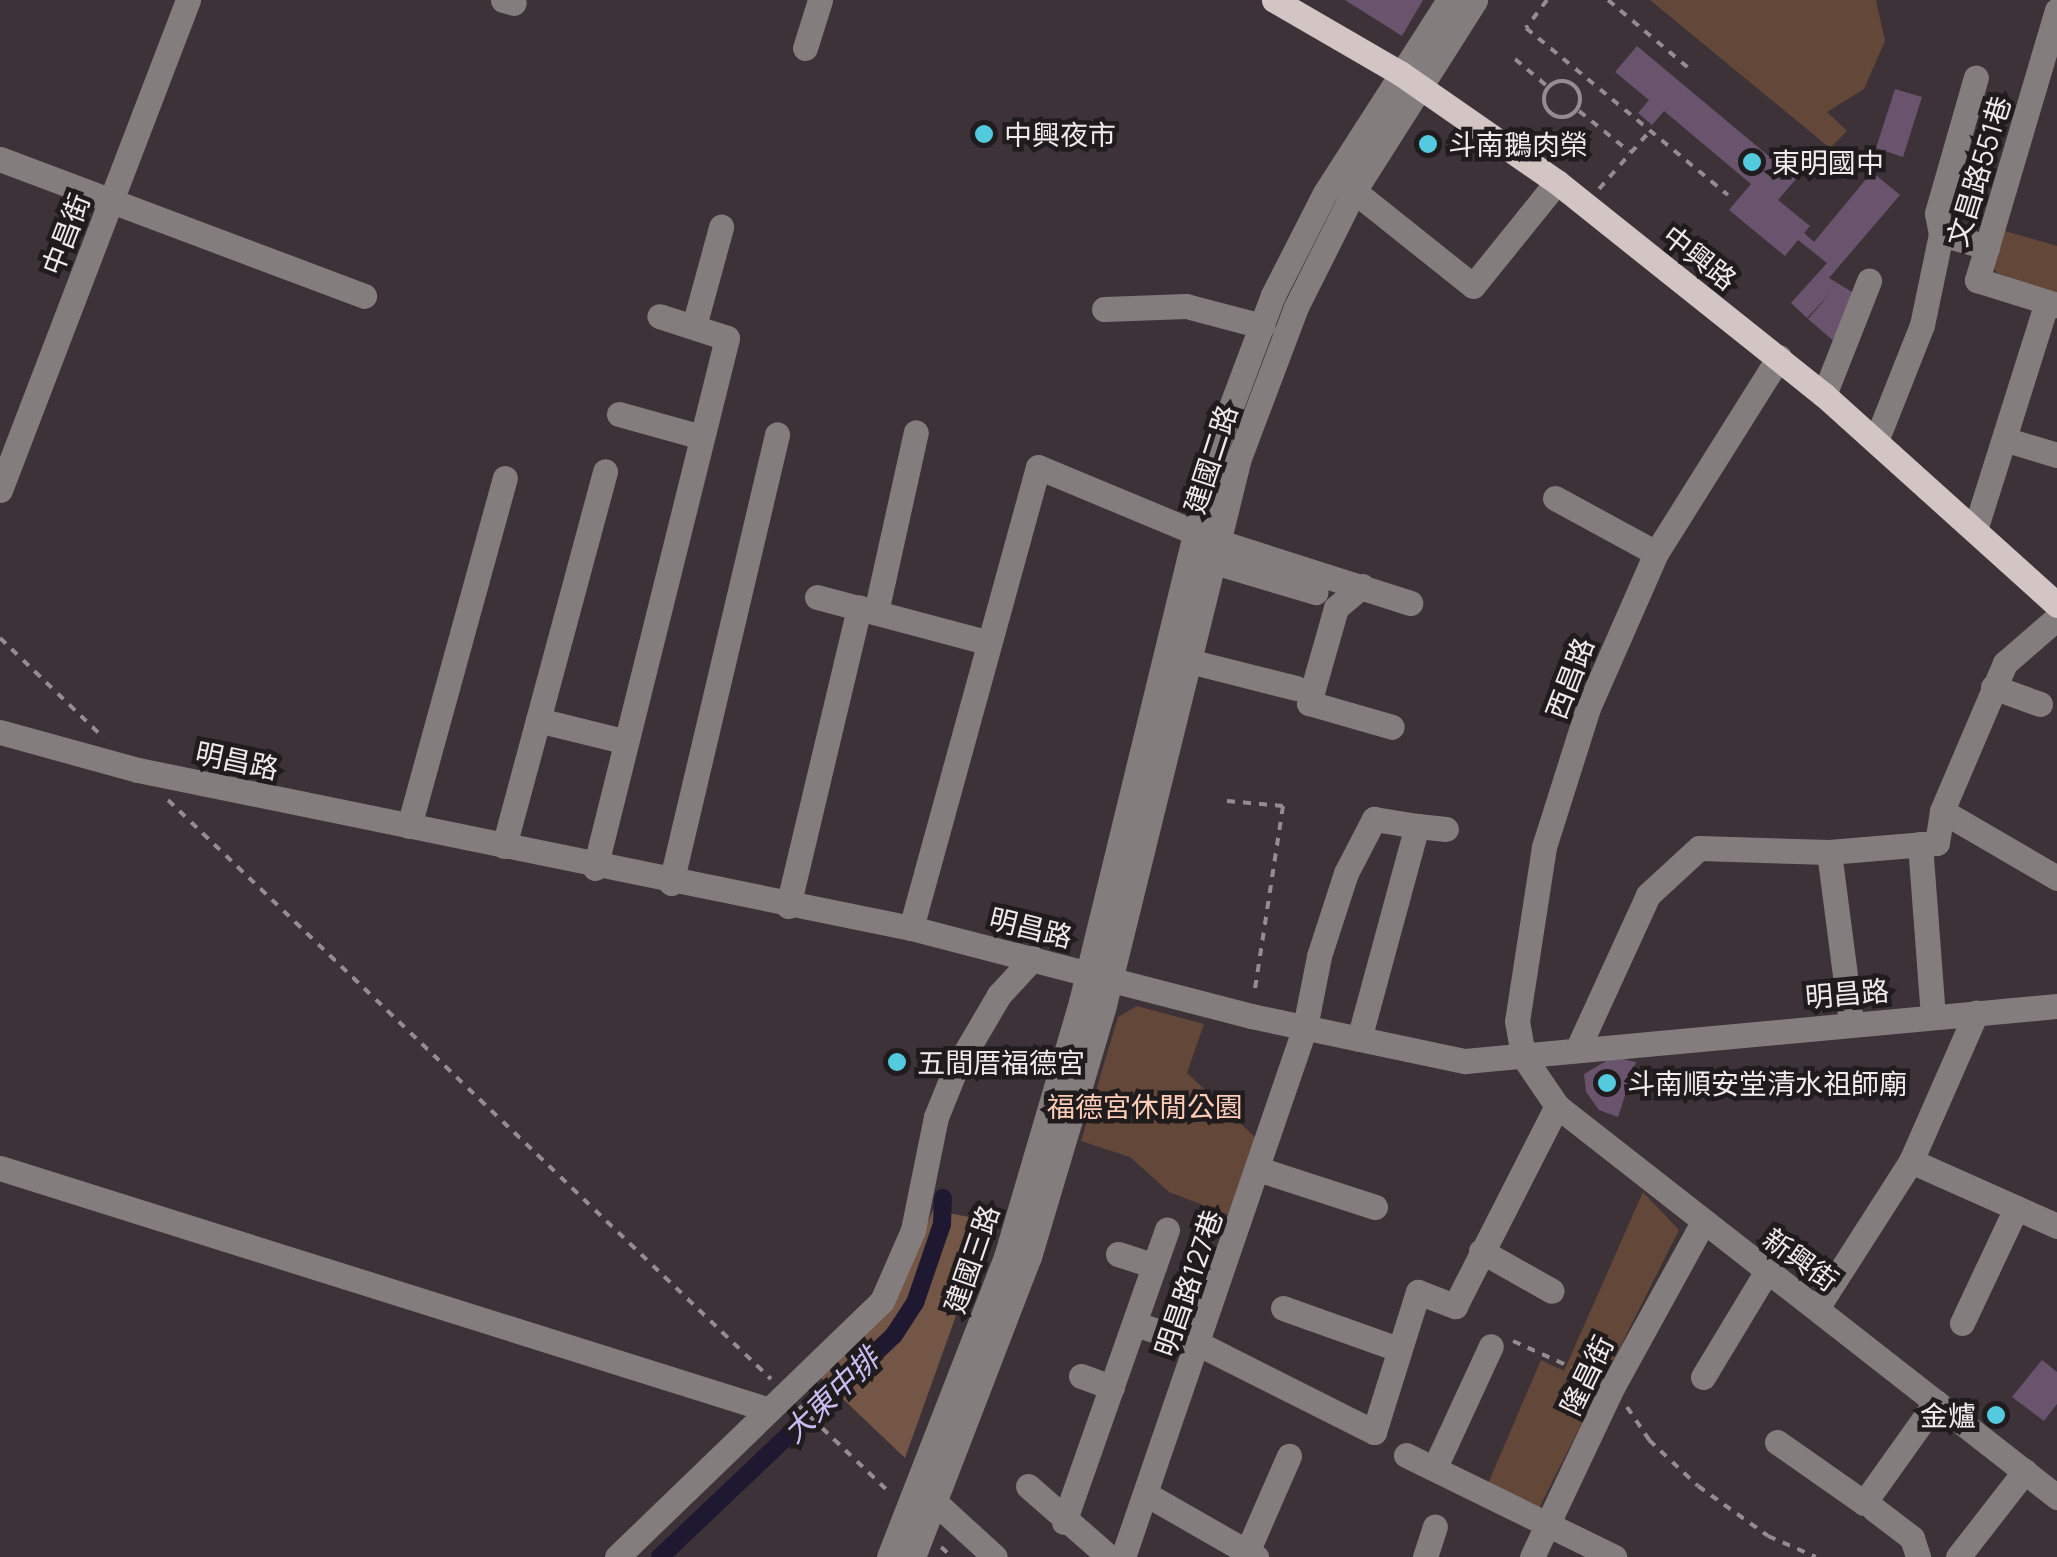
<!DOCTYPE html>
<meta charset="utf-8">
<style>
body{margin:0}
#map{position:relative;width:2057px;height:1557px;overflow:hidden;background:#3d3237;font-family:Manrope,"Noto Sans TC",sans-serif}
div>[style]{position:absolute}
.green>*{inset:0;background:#634739}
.forest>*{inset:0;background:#745647}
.canal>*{height:18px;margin:-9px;padding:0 9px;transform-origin:9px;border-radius:9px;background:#1e1830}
.building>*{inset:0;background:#6a546d}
.path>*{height:4px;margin-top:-2px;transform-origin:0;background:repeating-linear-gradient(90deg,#958c90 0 8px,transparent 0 16px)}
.path>.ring{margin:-2px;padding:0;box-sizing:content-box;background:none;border:4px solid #958c90;border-radius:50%}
.minor>*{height:25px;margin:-12.5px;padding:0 12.5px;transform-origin:12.5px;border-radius:12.5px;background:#847d7d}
.major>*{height:25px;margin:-12.5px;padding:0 12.5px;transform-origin:12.5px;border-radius:12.5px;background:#d2c5c4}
.dots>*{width:28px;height:28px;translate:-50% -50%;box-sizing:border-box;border:5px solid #201b1d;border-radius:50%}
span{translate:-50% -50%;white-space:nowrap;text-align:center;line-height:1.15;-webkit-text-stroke:9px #201b1d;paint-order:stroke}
.poi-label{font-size:28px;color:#f1eaed}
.left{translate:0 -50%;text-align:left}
.right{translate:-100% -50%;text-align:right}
.street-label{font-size:28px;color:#f1eaed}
.park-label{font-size:28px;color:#fdcdb7}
.water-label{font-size:30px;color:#c9bef4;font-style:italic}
</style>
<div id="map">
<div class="green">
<i style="clip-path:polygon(1650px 0,1876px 0,1885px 41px,1864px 89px,1827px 112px,1847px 131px,1830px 148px)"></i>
<i style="clip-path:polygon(1998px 229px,2057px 246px,2057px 294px,1997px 273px,1989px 261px)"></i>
<i style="clip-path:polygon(1137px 1006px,1204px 1024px,1187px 1073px,1258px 1140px,1231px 1216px,1169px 1192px,1130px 1157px,1081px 1141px,1118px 1017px)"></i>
<i style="clip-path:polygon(1643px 1192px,1679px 1230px,1533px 1520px,1484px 1493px,1541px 1360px,1564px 1371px)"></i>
</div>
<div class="forest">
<i style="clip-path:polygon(933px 1210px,990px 1221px,905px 1458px,820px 1377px,895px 1301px)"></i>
</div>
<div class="canal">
<i style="left:660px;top:1557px;width:323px;rotate:-43.5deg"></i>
<i style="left:894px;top:1335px;width:38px;rotate:-57deg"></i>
<i style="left:915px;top:1303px;width:83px;rotate:-71.1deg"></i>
<i style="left:942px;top:1224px;width:26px;rotate:-88deg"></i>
</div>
<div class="building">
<i style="clip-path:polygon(1345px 0,1423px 0,1402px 36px)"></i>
<i style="clip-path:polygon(1637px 46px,1796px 179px,1778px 200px,1810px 226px,1804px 233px,1814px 242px,1872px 172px,1900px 195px,1829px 278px,1862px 298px,1836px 343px,1808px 319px,1831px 292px,1807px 318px,1791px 303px,1827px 263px,1798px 240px,1785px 256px,1729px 210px,1751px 184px,1664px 111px,1652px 125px,1638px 113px,1649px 100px,1615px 72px)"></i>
<i style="clip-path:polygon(1895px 89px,1922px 97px,1903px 157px,1876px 148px)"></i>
<i style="clip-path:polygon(1613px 1057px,1636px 1062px,1618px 1117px,1599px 1110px,1586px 1092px,1584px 1074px)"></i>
<i style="clip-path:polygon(2042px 1360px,2057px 1372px,2057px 1404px,2044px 1421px,2012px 1397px)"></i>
</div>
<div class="path">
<i style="left:1547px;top:0;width:35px;rotate:127deg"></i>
<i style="left:1526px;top:28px;width:262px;rotate:39.6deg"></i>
<i style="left:1608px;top:0;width:110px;rotate:40.2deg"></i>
<i style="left:1515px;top:59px;width:43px;rotate:40.3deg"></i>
<i class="ring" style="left:1544px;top:81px;width:32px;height:32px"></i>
<i style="left:1579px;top:111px;width:65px;rotate:38.8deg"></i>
<i style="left:1599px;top:189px;width:77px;rotate:-48.7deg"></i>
<i style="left:0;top:638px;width:144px;rotate:43.9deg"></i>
<i style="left:168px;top:800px;width:836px;rotate:43.84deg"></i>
<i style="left:1227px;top:801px;width:56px;rotate:5.1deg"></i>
<i style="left:1283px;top:806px;width:192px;rotate:98.7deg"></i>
<i style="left:1513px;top:1341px;width:90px;rotate:24.3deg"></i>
<i style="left:799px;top:1406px;width:126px;rotate:43.7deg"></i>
<i style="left:1627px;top:1407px;width:40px;rotate:56deg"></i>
<i style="left:1649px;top:1440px;width:67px;rotate:43.2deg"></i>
<i style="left:1698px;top:1486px;width:86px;rotate:35.5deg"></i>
<i style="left:1768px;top:1536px;width:52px;rotate:23.6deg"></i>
<i style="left:941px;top:1547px;width:15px;rotate:42deg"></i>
</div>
<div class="minor">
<i style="left:503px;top:0;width:11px;rotate:15deg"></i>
<i style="left:2057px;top:10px;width:282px;rotate:106.5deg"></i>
<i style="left:1977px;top:280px;width:84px;rotate:17.4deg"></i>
<i style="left:805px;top:48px;width:50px;rotate:-72.6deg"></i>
<i style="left:0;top:159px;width:389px;rotate:20.6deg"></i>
<i style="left:1354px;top:191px;width:152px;rotate:38.6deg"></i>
<i style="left:1473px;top:286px;width:134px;rotate:-51.1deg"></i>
<i style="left:1941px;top:234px;width:48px;rotate:15.8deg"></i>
<i style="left:1104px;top:309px;width:82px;rotate:-2.1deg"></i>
<i style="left:1186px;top:306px;width:79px;rotate:14.7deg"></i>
<i style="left:694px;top:326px;width:103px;rotate:-74.7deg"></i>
<i style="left:1779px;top:357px;width:231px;rotate:122.1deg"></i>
<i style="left:1656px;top:553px;width:169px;rotate:113.7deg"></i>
<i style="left:1588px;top:708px;width:146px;rotate:107.6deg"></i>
<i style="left:1544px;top:847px;width:176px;rotate:98.8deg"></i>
<i style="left:1517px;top:1021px;width:36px;rotate:80deg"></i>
<i style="left:1523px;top:1056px;width:60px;rotate:55.8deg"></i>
<i style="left:1557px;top:1106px;width:635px;rotate:38.03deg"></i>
<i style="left:1824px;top:395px;width:123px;rotate:-68.5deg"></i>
<i style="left:619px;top:414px;width:82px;rotate:15.6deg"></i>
<i style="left:2007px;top:440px;width:52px;rotate:16.7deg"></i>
<i style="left:1876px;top:441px;width:125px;rotate:-68.4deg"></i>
<i style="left:1922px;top:325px;width:93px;rotate:-78.2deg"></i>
<i style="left:1941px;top:234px;width:21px;rotate:-101deg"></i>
<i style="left:1937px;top:213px;width:141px;rotate:-74deg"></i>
<i style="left:0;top:490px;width:525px;rotate:-69.01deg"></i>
<i style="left:1555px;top:498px;width:115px;rotate:28.6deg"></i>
<i style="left:1975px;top:530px;width:239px;rotate:-72.5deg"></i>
<i style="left:1211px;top:561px;width:109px;rotate:16.6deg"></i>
<i style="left:1362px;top:586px;width:34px;rotate:140deg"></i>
<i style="left:1336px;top:608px;width:99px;rotate:105.9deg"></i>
<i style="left:1309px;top:703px;width:86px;rotate:16.1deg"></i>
<i style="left:817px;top:597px;width:175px;rotate:14.9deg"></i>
<i style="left:876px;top:612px;width:184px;rotate:-77.5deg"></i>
<i style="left:2057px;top:618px;width:69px;rotate:139.1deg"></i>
<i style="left:2005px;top:663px;width:161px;rotate:113.1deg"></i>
<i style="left:1942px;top:811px;width:133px;rotate:30.2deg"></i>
<i style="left:1189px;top:661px;width:110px;rotate:14.2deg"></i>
<i style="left:1993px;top:687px;width:50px;rotate:19.9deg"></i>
<i style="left:538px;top:720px;width:88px;rotate:13.9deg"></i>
<i style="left:0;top:732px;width:143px;rotate:15.4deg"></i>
<i style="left:138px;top:770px;width:789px;rotate:11.55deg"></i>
<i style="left:911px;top:928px;width:351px;rotate:14.5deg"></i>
<i style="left:1251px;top:1016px;width:219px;rotate:11.9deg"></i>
<i style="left:1465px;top:1061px;width:595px;rotate:-5.31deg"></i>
<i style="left:409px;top:826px;width:361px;rotate:-74.6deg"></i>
<i style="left:1920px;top:844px;width:173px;rotate:85.7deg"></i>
<i style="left:504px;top:846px;width:388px;rotate:-74.9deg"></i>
<i style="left:1829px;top:852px;width:171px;rotate:82.6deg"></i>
<i style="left:595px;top:868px;width:546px;rotate:-76.01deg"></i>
<i style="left:727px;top:338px;width:71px;rotate:-162.1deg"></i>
<i style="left:671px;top:883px;width:461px;rotate:-76.7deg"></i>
<i style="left:788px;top:906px;width:307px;rotate:-76.6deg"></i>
<i style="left:911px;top:928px;width:478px;rotate:-74.6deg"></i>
<i style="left:1038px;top:467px;width:193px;rotate:22.6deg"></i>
<i style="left:1216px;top:541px;width:204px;rotate:17.7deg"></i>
<i style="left:1359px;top:1039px;width:221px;rotate:-74.8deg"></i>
<i style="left:1417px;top:826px;width:29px;rotate:6deg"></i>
<i style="left:1578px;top:1048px;width:168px;rotate:-65.4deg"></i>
<i style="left:1648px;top:895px;width:69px;rotate:-42.7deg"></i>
<i style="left:1699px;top:848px;width:130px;rotate:1.8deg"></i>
<i style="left:1829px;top:852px;width:108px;rotate:-4.8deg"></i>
<i style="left:1937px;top:843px;width:32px;rotate:-81deg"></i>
<i style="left:1911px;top:1161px;width:160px;rotate:24deg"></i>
<i style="left:0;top:1168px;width:803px;rotate:17.46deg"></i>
<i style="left:1258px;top:1169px;width:123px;rotate:18deg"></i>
<i style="left:1481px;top:1251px;width:81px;rotate:29.4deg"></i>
<i style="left:1118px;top:1254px;width:38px;rotate:18deg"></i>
<i style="left:1283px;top:1308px;width:122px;rotate:19.6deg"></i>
<i style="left:1817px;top:1308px;width:174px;rotate:-57.4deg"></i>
<i style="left:1911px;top:1161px;width:162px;rotate:-66.3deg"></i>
<i style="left:1962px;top:1323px;width:127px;rotate:-64.8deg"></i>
<i style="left:1135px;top:1324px;width:67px;rotate:17.4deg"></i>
<i style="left:1199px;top:1344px;width:196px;rotate:26.7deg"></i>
<i style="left:1374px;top:1432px;width:147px;rotate:-72.6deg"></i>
<i style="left:1418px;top:1292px;width:40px;rotate:21deg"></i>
<i style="left:1455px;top:1306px;width:225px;rotate:-63deg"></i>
<i style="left:1081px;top:1376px;width:33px;rotate:20deg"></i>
<i style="left:1703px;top:1377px;width:124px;rotate:-58.9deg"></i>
<i style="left:1777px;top:1442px;width:106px;rotate:35deg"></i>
<i style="left:1864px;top:1503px;width:124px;rotate:-54.5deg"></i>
<i style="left:1406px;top:1455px;width:232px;rotate:26.1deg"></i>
<i style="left:1435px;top:1467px;width:133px;rotate:-65.2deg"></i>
<i style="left:1028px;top:1486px;width:108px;rotate:41.2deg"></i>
<i style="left:926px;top:1494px;width:93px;rotate:42.4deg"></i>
<i style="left:1146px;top:1494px;width:127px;rotate:29.8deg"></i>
<i style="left:1874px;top:1509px;width:48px;rotate:37.3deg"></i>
<i style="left:1912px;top:1538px;width:20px;rotate:72deg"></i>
<i style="left:1064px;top:1522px;width:310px;rotate:-70.6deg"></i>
<i style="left:1247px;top:1552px;width:105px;rotate:-66.4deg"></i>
<i style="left:617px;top:1557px;width:368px;rotate:-44deg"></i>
<i style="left:882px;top:1301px;width:77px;rotate:-66.4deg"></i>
<i style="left:913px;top:1230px;width:115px;rotate:-78.5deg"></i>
<i style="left:936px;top:1117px;width:51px;rotate:-68deg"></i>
<i style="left:955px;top:1070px;width:87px;rotate:-59.6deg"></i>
<i style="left:999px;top:995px;width:50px;rotate:-47.4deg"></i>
<i style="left:889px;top:1557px;width:322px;rotate:-68.7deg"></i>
<i style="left:1006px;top:1257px;width:266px;rotate:-73.6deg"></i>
<i style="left:1081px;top:1002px;width:574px;rotate:-76.3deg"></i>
<i style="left:1217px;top:444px;width:159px;rotate:-69.4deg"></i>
<i style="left:1273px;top:295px;width:114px;rotate:-63deg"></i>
<i style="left:1325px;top:193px;width:229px;rotate:-57.3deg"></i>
<i style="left:913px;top:1557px;width:322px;rotate:-68.9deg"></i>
<i style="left:1029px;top:1257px;width:259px;rotate:-73.4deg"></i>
<i style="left:1103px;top:1009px;width:568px;rotate:-76.14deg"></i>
<i style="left:1239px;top:458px;width:161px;rotate:-69.3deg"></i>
<i style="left:1296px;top:307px;width:130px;rotate:-63.4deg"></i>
<i style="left:1354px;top:191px;width:226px;rotate:-57.6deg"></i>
<i style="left:1123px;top:1557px;width:560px;rotate:-71.05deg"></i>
<i style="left:1305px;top:1027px;width:72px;rotate:-78.8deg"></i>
<i style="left:1319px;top:956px;width:87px;rotate:-72deg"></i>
<i style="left:1346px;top:873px;width:61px;rotate:-62.6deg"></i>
<i style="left:1374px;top:819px;width:44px;rotate:9.2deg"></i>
<i style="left:1425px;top:1557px;width:32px;rotate:-72deg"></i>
<i style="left:1532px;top:1557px;width:189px;rotate:-64.7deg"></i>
<i style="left:1613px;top:1386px;width:185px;rotate:-61.2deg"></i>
<i style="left:1958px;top:1557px;width:109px;rotate:-52.1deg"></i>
</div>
<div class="major">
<i style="left:1274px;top:0;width:146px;rotate:30.1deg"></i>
<i style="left:1400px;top:73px;width:191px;rotate:34.8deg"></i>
<i style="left:1557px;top:182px;width:342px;rotate:38.6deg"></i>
<i style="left:1824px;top:395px;width:314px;rotate:42deg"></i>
</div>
<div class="dots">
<i style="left:984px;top:134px;background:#54cade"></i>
<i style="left:1428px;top:144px;background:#54cade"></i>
<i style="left:1752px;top:162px;background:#54cade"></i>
<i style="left:897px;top:1062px;background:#54cade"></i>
<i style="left:1607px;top:1083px;background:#54cade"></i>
<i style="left:1996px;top:1415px;background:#54cade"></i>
</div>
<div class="poi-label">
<span class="left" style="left:1004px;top:134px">中興夜市</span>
<span class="left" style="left:1448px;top:144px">斗南鵝肉榮</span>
<span class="left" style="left:1772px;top:162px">東明國中</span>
<span class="left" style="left:917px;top:1062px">五間厝福德宮</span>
<span class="left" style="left:1627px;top:1083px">斗南順安堂清水祖師廟</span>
<span class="right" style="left:1976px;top:1415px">金爐</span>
</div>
<div class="street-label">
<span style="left:1978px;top:171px;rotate:-73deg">文昌路551巷</span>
<span style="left:65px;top:234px;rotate:-69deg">中昌街</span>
<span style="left:1700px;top:257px;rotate:38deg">中興路</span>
<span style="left:1210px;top:459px;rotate:-72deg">建國二路</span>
<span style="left:1569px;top:678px;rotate:-69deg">西昌路</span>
<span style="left:237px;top:760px;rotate:12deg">明昌路</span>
<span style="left:1031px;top:927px;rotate:14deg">明昌路</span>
<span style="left:1847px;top:993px;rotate:-5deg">明昌路</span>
<span style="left:971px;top:1259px;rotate:-71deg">建國三路</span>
<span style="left:1801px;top:1259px;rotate:36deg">新興街</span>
<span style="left:1188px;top:1283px;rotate:-71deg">明昌路127巷</span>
<span style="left:1586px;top:1375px;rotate:-64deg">隆昌街</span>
</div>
<div class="park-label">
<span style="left:1145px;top:1106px">福德宮休閒公園</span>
</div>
<div class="water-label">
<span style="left:831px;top:1395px;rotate:-44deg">大東中排</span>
</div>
</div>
